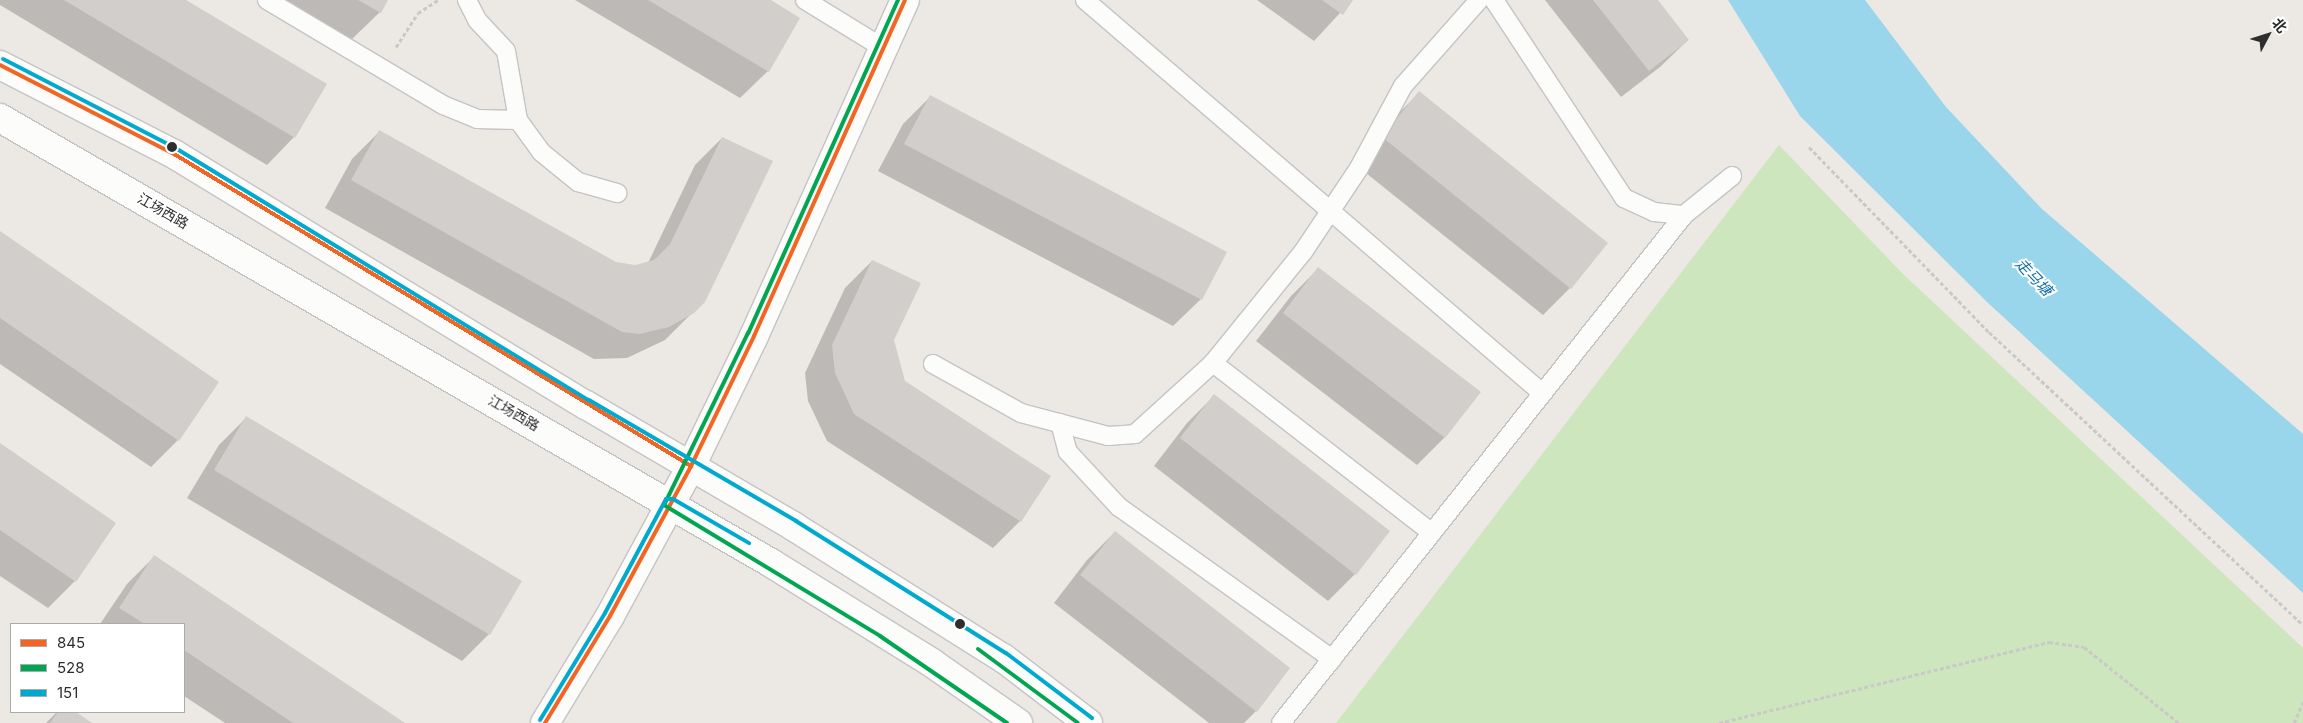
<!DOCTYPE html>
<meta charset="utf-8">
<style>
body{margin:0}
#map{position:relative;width:2303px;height:723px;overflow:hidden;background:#ece8e4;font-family:Inter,"Noto Sans SC",sans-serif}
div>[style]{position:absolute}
.green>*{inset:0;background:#cee6be}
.water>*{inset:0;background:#99d6ec}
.shadow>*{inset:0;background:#0003}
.building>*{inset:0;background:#d1cecb}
.path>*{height:3px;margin-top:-1.5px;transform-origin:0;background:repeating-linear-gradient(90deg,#c9c9c8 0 4px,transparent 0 6.5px)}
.roads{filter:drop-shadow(1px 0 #c5c4c5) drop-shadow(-1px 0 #c5c4c5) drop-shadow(0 1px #c5c4c5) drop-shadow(0 -1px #c5c4c5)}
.lane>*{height:18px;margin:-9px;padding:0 9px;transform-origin:9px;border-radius:9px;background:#fcfcfb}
.secondary>*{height:28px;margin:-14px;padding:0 14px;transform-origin:14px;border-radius:14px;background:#fcfcfb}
.bus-1>*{height:4px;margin:-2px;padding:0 2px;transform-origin:2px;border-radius:2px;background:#f26522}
.bus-2>*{height:4px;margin:-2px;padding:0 2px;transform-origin:2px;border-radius:2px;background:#00a651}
.bus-3>*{height:4px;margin:-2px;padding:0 2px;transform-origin:2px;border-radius:2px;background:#00a9ce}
.dots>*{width:14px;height:14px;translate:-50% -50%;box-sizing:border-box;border:2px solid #fff;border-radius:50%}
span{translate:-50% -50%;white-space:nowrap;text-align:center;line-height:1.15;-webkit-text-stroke:4px #fff;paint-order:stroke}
.street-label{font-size:14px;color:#2e2e2e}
.water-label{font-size:15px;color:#0d6fa3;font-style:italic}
.legend{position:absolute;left:10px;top:623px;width:175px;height:90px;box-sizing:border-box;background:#fff;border:1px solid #ababab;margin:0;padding:6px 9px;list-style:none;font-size:15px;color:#2e2e2e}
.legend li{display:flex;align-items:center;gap:10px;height:25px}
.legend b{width:25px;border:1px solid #ababab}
.north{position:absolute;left:2243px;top:10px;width:50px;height:50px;-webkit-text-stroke:4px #fff;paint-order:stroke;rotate:50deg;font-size:14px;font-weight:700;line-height:20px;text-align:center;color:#2e2e2e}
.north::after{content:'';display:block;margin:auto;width:18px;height:22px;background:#2e2e2e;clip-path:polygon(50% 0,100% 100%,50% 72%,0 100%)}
</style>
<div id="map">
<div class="green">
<i style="clip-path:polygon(1779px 145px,1903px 274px,2303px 648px,2303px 723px,1336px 723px)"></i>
</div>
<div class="water">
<i style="clip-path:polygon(1728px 0,1865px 0,1946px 107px,2042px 209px,2303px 434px,2303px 593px,1987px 302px,1800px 116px)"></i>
</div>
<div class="shadow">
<i style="clip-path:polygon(0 0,184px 0,294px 137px,267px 165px,0 5px)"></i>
<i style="clip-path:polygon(284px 0,387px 0,380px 12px,352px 39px)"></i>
<i style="clip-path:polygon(575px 0,768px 0,768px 71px,740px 98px)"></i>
<i style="clip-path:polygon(1257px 0,1352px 0,1314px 41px)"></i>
<i style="clip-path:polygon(1545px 0,1657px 0,1688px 40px,1660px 67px,1621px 97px)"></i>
<i style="clip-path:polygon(1419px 93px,1570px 288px,1543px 315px,1356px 165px,1392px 120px)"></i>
<i style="clip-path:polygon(930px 97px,1201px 299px,1173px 326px,878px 171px,903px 124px)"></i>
<i style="clip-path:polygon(380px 131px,615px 263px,635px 266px,648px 263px,695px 165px,722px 138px,704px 301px,665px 340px,627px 358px,594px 359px,325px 208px,352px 159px)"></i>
<i style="clip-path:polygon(0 233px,178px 440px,151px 467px,0 364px)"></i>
<i style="clip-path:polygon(872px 261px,904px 382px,1020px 521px,993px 548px,827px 441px,808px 401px,805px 373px,845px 288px)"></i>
<i style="clip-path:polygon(1318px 269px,1479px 392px,1444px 438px,1417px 465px,1256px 341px,1291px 296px)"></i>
<i style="clip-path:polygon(1214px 396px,1355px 574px,1328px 601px,1154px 466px,1187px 423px)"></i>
<i style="clip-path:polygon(246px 418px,489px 634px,462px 661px,187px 498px,219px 445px)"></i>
<i style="clip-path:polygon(0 445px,75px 581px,48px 608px,0 576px)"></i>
<i style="clip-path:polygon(1115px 532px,1256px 711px,1244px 723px,1209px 723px,1054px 603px,1087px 560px)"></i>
<i style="clip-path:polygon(154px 557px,403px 723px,225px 723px,184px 696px,184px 624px,100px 624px,127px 584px)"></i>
<i style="clip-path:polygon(57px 712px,74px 712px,90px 723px,46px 723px)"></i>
</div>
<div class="building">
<i style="clip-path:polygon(64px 0,186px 0,327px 84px,295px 138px)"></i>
<i style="clip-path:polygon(358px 0,388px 0,381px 13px)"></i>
<i style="clip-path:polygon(648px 0,771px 0,800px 18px,769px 72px)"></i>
<i style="clip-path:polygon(1322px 0,1353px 0,1343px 15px)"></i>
<i style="clip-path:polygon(1593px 0,1658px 0,1689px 40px,1649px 71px)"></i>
<i style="clip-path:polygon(1419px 91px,1608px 243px,1571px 289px,1382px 137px)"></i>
<i style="clip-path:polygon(930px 95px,1227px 252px,1202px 300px,904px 144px)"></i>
<i style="clip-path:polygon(379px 130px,616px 262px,635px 265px,654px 260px,670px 244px,722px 137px,773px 161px,705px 302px,694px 313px,669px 327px,640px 334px,622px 332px,351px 180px)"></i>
<i style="clip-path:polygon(0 231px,219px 382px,179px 441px,0 318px)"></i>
<i style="clip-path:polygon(872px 260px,921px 283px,894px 340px,905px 381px,1051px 476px,1021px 522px,854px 414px,835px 373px,832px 345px)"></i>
<i style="clip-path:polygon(1318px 267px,1481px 392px,1445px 438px,1283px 313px)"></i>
<i style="clip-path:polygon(1214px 394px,1390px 531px,1356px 575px,1180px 438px)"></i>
<i style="clip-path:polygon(246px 416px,522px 581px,490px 635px,214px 470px)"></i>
<i style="clip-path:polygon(0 443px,116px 523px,76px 582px,0 530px)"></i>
<i style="clip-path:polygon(1115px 531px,1290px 668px,1257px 712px,1080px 575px)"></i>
<i style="clip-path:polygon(154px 555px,405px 723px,293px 723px,184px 650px,184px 624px,145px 624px,119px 608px)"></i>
<i style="clip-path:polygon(58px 712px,76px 712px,92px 723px,50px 723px)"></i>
</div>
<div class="path">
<i style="left:396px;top:47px;width:40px;rotate:-57.1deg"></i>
<i style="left:418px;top:13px;width:24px;rotate:-33deg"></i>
<i style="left:1809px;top:147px;width:258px;rotate:45.8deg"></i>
<i style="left:1989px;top:332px;width:429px;rotate:43deg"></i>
<i style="left:1719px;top:723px;width:340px;rotate:-13.8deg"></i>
<i style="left:2049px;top:642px;width:35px;rotate:8deg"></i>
<i style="left:2084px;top:647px;width:122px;rotate:38.7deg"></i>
<i style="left:2294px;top:723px;width:23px;rotate:-67deg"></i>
</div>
<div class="roads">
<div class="lane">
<i style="left:267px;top:0;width:205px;rotate:30.8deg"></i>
<i style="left:443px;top:105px;width:37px;rotate:22deg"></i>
<i style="left:477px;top:119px;width:41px;rotate:1.4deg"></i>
<i style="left:467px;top:0;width:22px;rotate:63deg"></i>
<i style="left:477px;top:20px;width:42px;rotate:46.9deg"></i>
<i style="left:506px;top:51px;width:70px;rotate:80.1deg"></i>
<i style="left:518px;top:120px;width:39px;rotate:54deg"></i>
<i style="left:541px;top:152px;width:48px;rotate:39deg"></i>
<i style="left:578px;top:182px;width:41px;rotate:15.8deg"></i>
<i style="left:805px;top:0;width:92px;rotate:31.6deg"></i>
<i style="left:1085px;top:0;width:603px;rotate:40.69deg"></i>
<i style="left:1494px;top:0;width:237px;rotate:56.7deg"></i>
<i style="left:1624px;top:198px;width:33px;rotate:25deg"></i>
<i style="left:1654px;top:212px;width:30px;rotate:6deg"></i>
<i style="left:1684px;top:215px;width:62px;rotate:-39.1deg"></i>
<i style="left:1213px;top:363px;width:277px;rotate:37.8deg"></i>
<i style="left:933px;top:364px;width:101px;rotate:29.1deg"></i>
<i style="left:1021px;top:413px;width:90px;rotate:14.8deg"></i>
<i style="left:1108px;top:436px;width:27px;rotate:-4deg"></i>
<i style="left:1135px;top:434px;width:105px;rotate:-42.3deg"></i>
<i style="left:1213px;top:363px;width:143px;rotate:-51deg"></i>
<i style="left:1303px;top:252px;width:101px;rotate:-56.3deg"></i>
<i style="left:1359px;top:168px;width:93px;rotate:-61.8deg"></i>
<i style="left:1403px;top:86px;width:115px;rotate:-48.5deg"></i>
<i style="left:1060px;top:423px;width:30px;rotate:75deg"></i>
<i style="left:1068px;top:452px;width:75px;rotate:47.2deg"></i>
<i style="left:1119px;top:507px;width:262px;rotate:35.5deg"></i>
<i style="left:1281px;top:723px;width:648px;rotate:-51.57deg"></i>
</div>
<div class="secondary">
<i style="left:0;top:65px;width:195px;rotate:27.1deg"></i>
<i style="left:174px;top:154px;width:482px;rotate:31.4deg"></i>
<i style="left:586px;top:405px;width:240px;rotate:30.3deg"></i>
<i style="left:793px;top:526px;width:248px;rotate:32.2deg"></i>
<i style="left:1003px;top:658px;width:107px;rotate:37.4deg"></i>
<i style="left:0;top:118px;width:890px;rotate:29.99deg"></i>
<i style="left:771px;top:563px;width:190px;rotate:31.8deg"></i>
<i style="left:932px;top:663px;width:105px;rotate:34.9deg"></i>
<i style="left:545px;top:723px;width:125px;rotate:-58.7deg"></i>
<i style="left:610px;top:616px;width:170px;rotate:-61.6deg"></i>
<i style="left:691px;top:466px;width:144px;rotate:-64.1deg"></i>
<i style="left:754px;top:336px;width:368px;rotate:-65.8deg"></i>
</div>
</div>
<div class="bus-1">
<i style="left:0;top:65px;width:195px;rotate:27.1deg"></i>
<i style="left:174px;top:154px;width:604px;rotate:31.11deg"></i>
<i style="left:545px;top:723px;width:125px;rotate:-58.7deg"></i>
<i style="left:610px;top:616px;width:170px;rotate:-61.6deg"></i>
<i style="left:691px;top:466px;width:144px;rotate:-64.1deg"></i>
<i style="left:754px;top:336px;width:368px;rotate:-65.8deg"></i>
</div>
<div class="bus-2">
<i style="left:898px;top:0;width:365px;rotate:114.2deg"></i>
<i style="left:748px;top:333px;width:191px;rotate:116deg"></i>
<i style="left:664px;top:505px;width:253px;rotate:31.2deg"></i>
<i style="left:880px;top:636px;width:154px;rotate:34.4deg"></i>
<i style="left:978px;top:649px;width:124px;rotate:36.5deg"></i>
</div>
<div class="bus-3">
<i style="left:3px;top:59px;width:196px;rotate:27.3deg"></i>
<i style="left:177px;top:149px;width:482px;rotate:31.4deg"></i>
<i style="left:589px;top:400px;width:240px;rotate:30.3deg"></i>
<i style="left:796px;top:521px;width:248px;rotate:32.2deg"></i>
<i style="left:1006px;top:653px;width:108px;rotate:37.1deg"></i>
<i style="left:540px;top:720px;width:125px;rotate:-58.7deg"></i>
<i style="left:605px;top:613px;width:129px;rotate:-61.8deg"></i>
<i style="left:666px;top:499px;width:7px"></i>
<i style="left:673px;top:499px;width:88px;rotate:30.1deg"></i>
</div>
<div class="dots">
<i style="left:172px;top:147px;background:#2e2e2e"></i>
<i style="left:960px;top:624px;background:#2e2e2e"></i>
</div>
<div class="street-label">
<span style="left:163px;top:211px;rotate:30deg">江场西路</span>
<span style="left:514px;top:413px;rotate:30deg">江场西路</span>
</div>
<div class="water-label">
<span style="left:2034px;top:277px;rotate:46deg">走马塘</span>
</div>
<ul class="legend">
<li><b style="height:6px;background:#f26522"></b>845</li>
<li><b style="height:6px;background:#00a651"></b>528</li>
<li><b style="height:6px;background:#00a9ce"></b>151</li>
</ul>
<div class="north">北</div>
</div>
